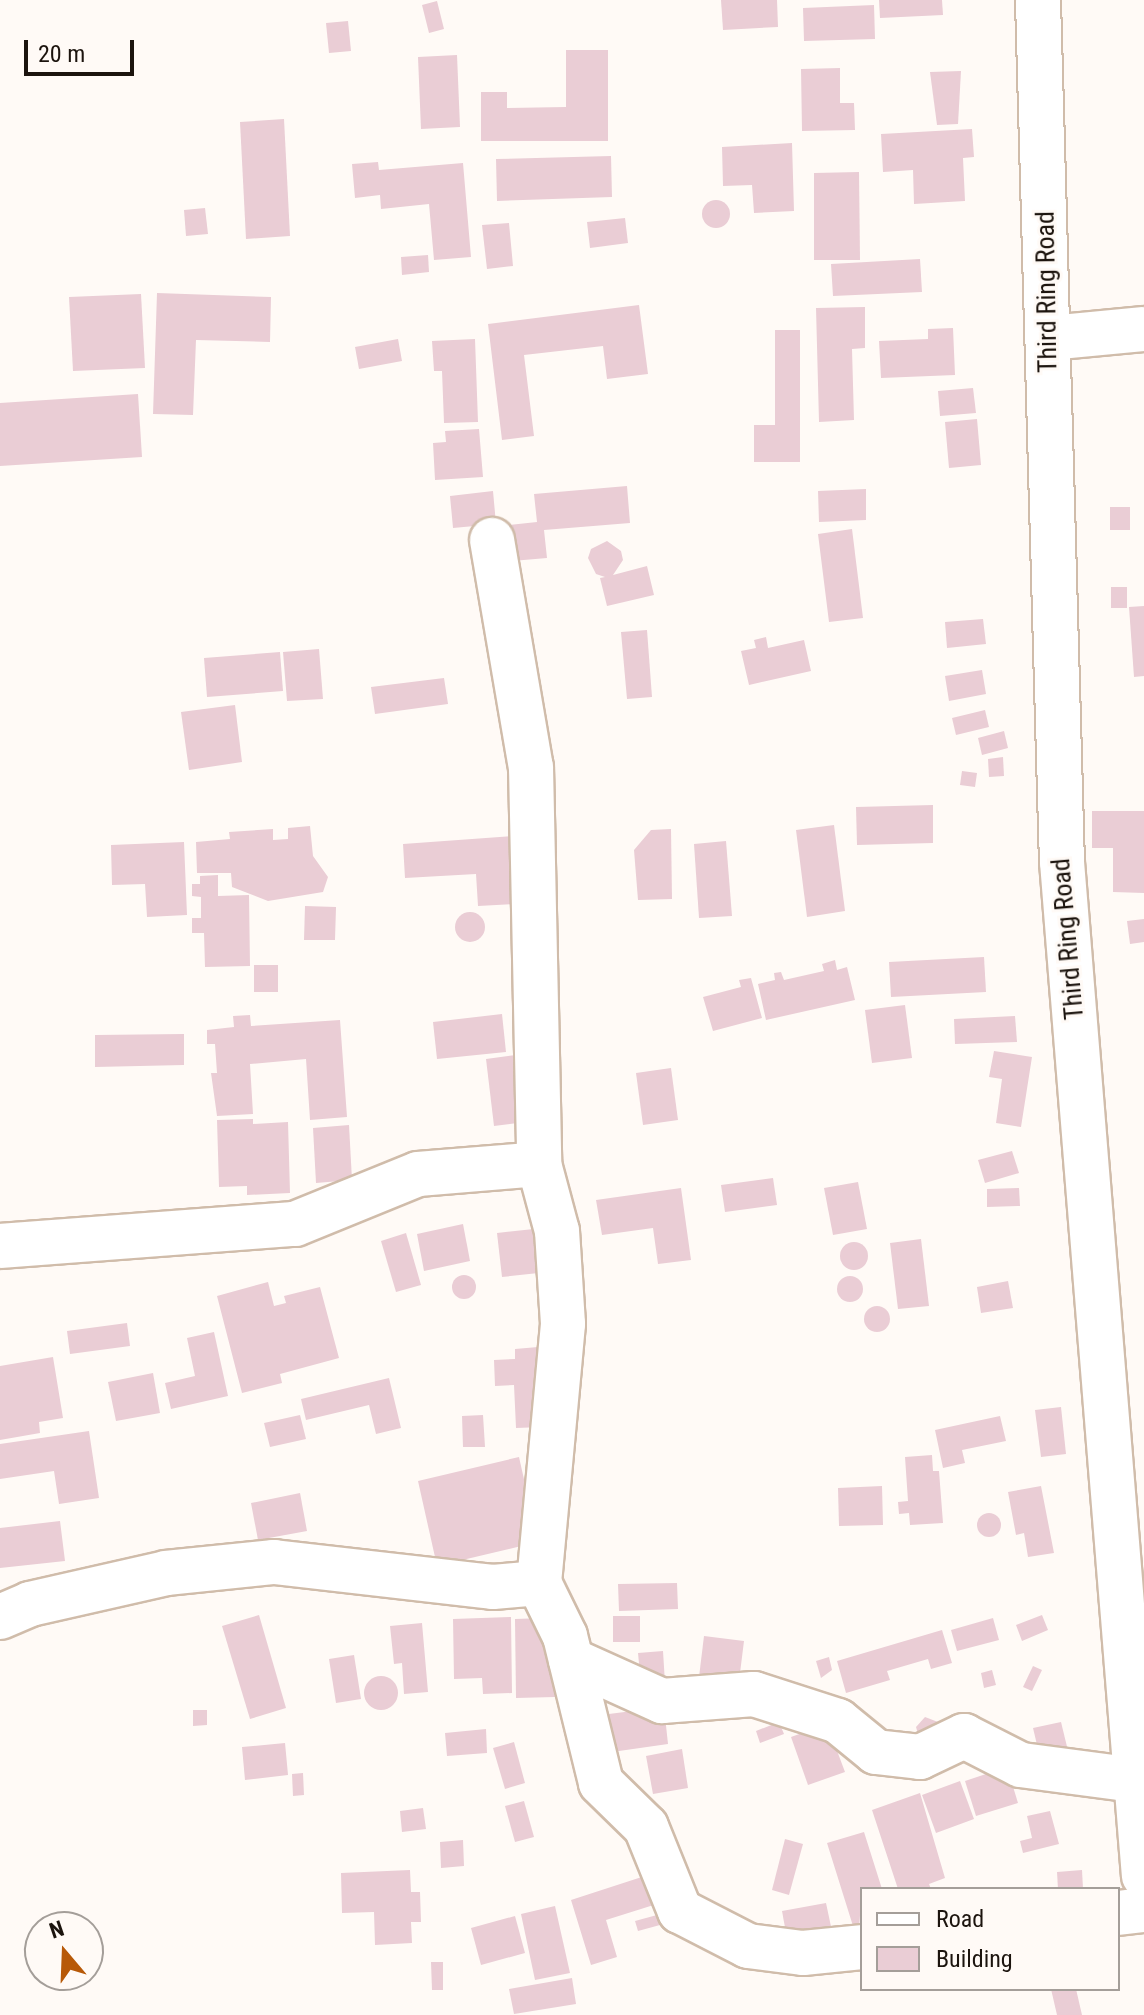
<!DOCTYPE html>
<style>
body{margin:0}
#map{position:relative;width:1144px;height:2015px;overflow:hidden;background:#fffaf6;font-family:"Roboto Condensed",sans-serif}
div>[style]{position:absolute}
.building>*{inset:0;background:#eacdd5}
.round{border-radius:50%}
.roads{filter:drop-shadow(2px 0 #d0bcaa) drop-shadow(-2px 0 #d0bcaa) drop-shadow(0 2px #d0bcaa) drop-shadow(0 -2px #d0bcaa)}
.minor>*{height:44px;margin:-22px;padding:0 22px;transform-origin:22px;border-radius:22px;background:#fff}
span{translate:-50% -50%;white-space:nowrap;text-align:center;line-height:1.15;-webkit-text-stroke:6px #fffaf6;paint-order:stroke}
.street-label{font-size:26px;color:#1c140e}
.legend{position:absolute;left:860px;top:1887px;width:260px;height:104px;box-sizing:border-box;background:#fffaf6;border:2px solid #a49e99;margin:0;padding:10px 14px;list-style:none;font-size:24px;color:#1c140e}
.legend li{display:flex;align-items:center;gap:16px;height:40px}
.legend b{width:40px;border:2px solid #a49e99}
.north{position:absolute;left:24px;top:1911px;width:80px;height:80px;box-sizing:border-box;background:#fffaf6;border:2px solid #a49e99;border-radius:50%;rotate:341deg;font-size:22px;font-weight:700;line-height:32px;text-align:center;color:#1c140e}
.north::after{content:'';display:block;margin:auto;width:28px;height:36px;background:#b75908;clip-path:polygon(50% 0,100% 100%,50% 72%,0 100%)}
.scale{position:absolute;left:24px;top:40px;width:110px;height:36px;box-sizing:border-box;border:4px solid #1c140e;border-top:0;padding-left:10px;font-size:24px;line-height:28px;white-space:nowrap;color:#1c140e;-webkit-text-stroke:6px #fffaf6;paint-order:stroke}
</style>
<div id="map">
<div class="building">
<i style="clip-path:polygon(721px 0,777px 0,778px 27px,723px 30px)"></i>
<i style="clip-path:polygon(879px 0,942px 0,943px 15px,880px 18px)"></i>
<i style="clip-path:polygon(437px 1px,444px 29px,429px 33px,422px 5px)"></i>
<i style="clip-path:polygon(874px 5px,875px 39px,804px 41px,803px 8px)"></i>
<i style="clip-path:polygon(348px 21px,351px 51px,329px 53px,326px 23px)"></i>
<i style="clip-path:polygon(566px 50px,608px 50px,608px 141px,481px 141px,481px 92px,507px 92px,507px 108px,566px 107px)"></i>
<i style="clip-path:polygon(457px 55px,460px 127px,421px 129px,418px 57px)"></i>
<i style="clip-path:polygon(840px 68px,840px 103px,854px 103px,855px 130px,802px 131px,801px 69px)"></i>
<i style="clip-path:polygon(961px 71px,958px 124px,937px 125px,930px 72px)"></i>
<i style="clip-path:polygon(284px 119px,290px 236px,246px 239px,240px 122px)"></i>
<i style="clip-path:polygon(972px 129px,974px 157px,963px 158px,965px 201px,914px 204px,913px 170px,883px 172px,881px 134px)"></i>
<i style="clip-path:polygon(792px 143px,794px 211px,754px 213px,752px 185px,723px 186px,722px 147px)"></i>
<i style="clip-path:polygon(611px 156px,612px 197px,497px 201px,496px 159px)"></i>
<i style="clip-path:polygon(378px 162px,379px 170px,463px 163px,471px 257px,434px 260px,429px 204px,381px 209px,380px 195px,355px 198px,352px 164px)"></i>
<i style="clip-path:polygon(859px 172px,860px 260px,814px 260px,814px 173px)"></i>
<i class="round" style="left:702px;top:200px;width:28px;height:28px"></i>
<i style="clip-path:polygon(205px 208px,208px 234px,186px 236px,184px 210px)"></i>
<i style="clip-path:polygon(625px 218px,628px 243px,590px 248px,587px 222px)"></i>
<i style="clip-path:polygon(509px 223px,513px 266px,487px 269px,482px 225px)"></i>
<i style="clip-path:polygon(428px 255px,429px 272px,402px 275px,401px 257px)"></i>
<i style="clip-path:polygon(920px 259px,922px 292px,833px 296px,831px 264px)"></i>
<i style="clip-path:polygon(157px 293px,271px 297px,270px 342px,196px 340px,193px 415px,153px 414px)"></i>
<i style="clip-path:polygon(141px 294px,145px 368px,73px 371px,69px 297px)"></i>
<i style="clip-path:polygon(639px 305px,648px 374px,607px 379px,603px 346px,524px 355px,534px 436px,502px 440px,488px 324px)"></i>
<i style="clip-path:polygon(865px 307px,865px 348px,852px 349px,854px 420px,819px 422px,816px 308px)"></i>
<i style="clip-path:polygon(953px 328px,955px 375px,881px 378px,879px 341px,928px 339px,928px 329px)"></i>
<i style="clip-path:polygon(775px 330px,800px 330px,800px 462px,754px 462px,754px 425px,775px 425px)"></i>
<i style="clip-path:polygon(398px 339px,402px 361px,359px 369px,355px 347px)"></i>
<i style="clip-path:polygon(475px 339px,478px 422px,444px 423px,442px 371px,434px 371px,432px 341px)"></i>
<i style="clip-path:polygon(973px 388px,976px 413px,940px 416px,938px 391px)"></i>
<i style="clip-path:polygon(138px 394px,142px 457px,0 466px,0 403px)"></i>
<i style="clip-path:polygon(977px 419px,981px 465px,949px 468px,945px 422px)"></i>
<i style="clip-path:polygon(479px 429px,483px 477px,435px 480px,433px 443px,446px 442px,445px 431px)"></i>
<i style="clip-path:polygon(627px 486px,630px 523px,544px 530px,547px 558px,512px 561px,509px 525px,537px 522px,534px 494px)"></i>
<i style="clip-path:polygon(866px 489px,866px 520px,819px 522px,818px 491px)"></i>
<i style="clip-path:polygon(493px 491px,496px 524px,453px 528px,450px 496px)"></i>
<i style="clip-path:polygon(1110px 507px,1130px 507px,1130px 530px,1110px 530px)"></i>
<i style="clip-path:polygon(852px 529px,863px 618px,829px 622px,818px 534px)"></i>
<i style="clip-path:polygon(607px 541px,621px 551px,623px 560px,613px 575px,647px 566px,654px 595px,607px 606px,600px 578px,605px 577px,596px 574px,588px 558px,591px 549px)"></i>
<i style="clip-path:polygon(1111px 587px,1127px 587px,1127px 608px,1111px 608px)"></i>
<i style="clip-path:polygon(1144px 606px,1144px 676px,1134px 677px,1129px 607px)"></i>
<i style="clip-path:polygon(983px 619px,986px 644px,947px 648px,945px 622px)"></i>
<i style="clip-path:polygon(647px 630px,652px 697px,627px 699px,621px 632px)"></i>
<i style="clip-path:polygon(766px 637px,768px 648px,804px 640px,811px 671px,749px 685px,741px 651px,756px 648px,754px 640px)"></i>
<i style="clip-path:polygon(319px 649px,323px 699px,287px 701px,283px 652px)"></i>
<i style="clip-path:polygon(280px 652px,283px 691px,207px 697px,204px 658px)"></i>
<i style="clip-path:polygon(982px 670px,986px 694px,949px 701px,945px 676px)"></i>
<i style="clip-path:polygon(444px 678px,448px 704px,375px 714px,371px 687px)"></i>
<i style="clip-path:polygon(235px 705px,242px 762px,189px 770px,181px 712px)"></i>
<i style="clip-path:polygon(985px 710px,989px 727px,956px 735px,952px 718px)"></i>
<i style="clip-path:polygon(1004px 731px,1008px 748px,982px 755px,978px 738px)"></i>
<i style="clip-path:polygon(1003px 757px,1004px 776px,989px 777px,988px 759px)"></i>
<i style="clip-path:polygon(962px 771px,977px 773px,975px 787px,960px 785px)"></i>
<i style="clip-path:polygon(933px 805px,933px 843px,857px 845px,856px 807px)"></i>
<i style="clip-path:polygon(1092px 811px,1144px 811px,1144px 893px,1113px 892px,1113px 848px,1092px 848px)"></i>
<i style="clip-path:polygon(834px 825px,845px 911px,807px 917px,796px 830px)"></i>
<i style="clip-path:polygon(310px 826px,313px 856px,328px 877px,323px 892px,268px 901px,232px 887px,231px 873px,197px 873px,196px 842px,230px 839px,229px 832px,273px 829px,273px 840px,288px 839px,288px 828px)"></i>
<i style="clip-path:polygon(671px 829px,672px 899px,638px 900px,634px 850px,651px 830px)"></i>
<i style="clip-path:polygon(512px 836px,516px 904px,478px 906px,476px 874px,405px 878px,403px 844px)"></i>
<i style="clip-path:polygon(726px 841px,732px 916px,699px 918px,694px 844px)"></i>
<i style="clip-path:polygon(184px 842px,187px 915px,147px 917px,145px 884px,112px 885px,111px 845px)"></i>
<i style="clip-path:polygon(218px 875px,218px 896px,249px 895px,250px 966px,205px 967px,204px 933px,192px 933px,192px 918px,201px 918px,201px 897px,192px 896px,192px 884px,200px 884px,200px 876px)"></i>
<i style="clip-path:polygon(305px 906px,336px 907px,335px 940px,304px 940px)"></i>
<i class="round" style="left:455px;top:912px;width:30px;height:30px"></i>
<i style="clip-path:polygon(1144px 919px,1144px 942px,1130px 944px,1127px 921px)"></i>
<i style="clip-path:polygon(984px 957px,986px 992px,891px 997px,889px 962px)"></i>
<i style="clip-path:polygon(835px 960px,837px 970px,847px 967px,855px 1000px,766px 1020px,758px 984px,775px 980px,774px 973px,781px 972px,784px 980px,824px 971px,822px 964px)"></i>
<i style="clip-path:polygon(254px 965px,278px 965px,278px 992px,254px 992px)"></i>
<i style="clip-path:polygon(751px 978px,762px 1018px,713px 1031px,703px 997px,741px 987px,739px 980px)"></i>
<i style="clip-path:polygon(905px 1005px,912px 1058px,872px 1063px,865px 1010px)"></i>
<i style="clip-path:polygon(502px 1014px,506px 1052px,437px 1059px,433px 1022px)"></i>
<i style="clip-path:polygon(250px 1015px,251px 1026px,340px 1020px,347px 1117px,310px 1120px,306px 1059px,250px 1064px,253px 1114px,217px 1116px,211px 1073px,217px 1073px,215px 1044px,207px 1044px,207px 1030px,234px 1027px,233px 1016px)"></i>
<i style="clip-path:polygon(1015px 1016px,1017px 1042px,955px 1044px,954px 1019px)"></i>
<i style="clip-path:polygon(184px 1034px,184px 1065px,95px 1067px,95px 1035px)"></i>
<i style="clip-path:polygon(994px 1051px,1032px 1057px,1021px 1127px,996px 1123px,1002px 1079px,989px 1077px)"></i>
<i style="clip-path:polygon(523px 1054px,532px 1121px,494px 1126px,486px 1059px)"></i>
<i style="clip-path:polygon(671px 1068px,678px 1120px,643px 1125px,636px 1073px)"></i>
<i style="clip-path:polygon(253px 1119px,253px 1124px,288px 1122px,290px 1193px,247px 1195px,247px 1186px,219px 1187px,217px 1120px)"></i>
<i style="clip-path:polygon(349px 1125px,352px 1180px,316px 1183px,313px 1128px)"></i>
<i style="clip-path:polygon(1012px 1151px,1019px 1173px,985px 1183px,978px 1160px)"></i>
<i style="clip-path:polygon(773px 1178px,777px 1205px,725px 1212px,721px 1185px)"></i>
<i style="clip-path:polygon(858px 1182px,867px 1229px,833px 1235px,824px 1188px)"></i>
<i style="clip-path:polygon(681px 1188px,691px 1260px,658px 1264px,653px 1228px,602px 1235px,596px 1200px)"></i>
<i style="clip-path:polygon(1019px 1188px,1020px 1206px,987px 1207px,987px 1189px)"></i>
<i style="clip-path:polygon(463px 1224px,470px 1261px,424px 1271px,417px 1234px)"></i>
<i style="clip-path:polygon(543px 1228px,548px 1272px,502px 1277px,497px 1233px)"></i>
<i style="clip-path:polygon(406px 1233px,421px 1285px,396px 1292px,381px 1241px)"></i>
<i style="clip-path:polygon(921px 1239px,929px 1306px,898px 1309px,890px 1243px)"></i>
<i class="round" style="left:840px;top:1242px;width:28px;height:28px"></i>
<i class="round" style="left:452px;top:1275px;width:24px;height:24px"></i>
<i class="round" style="left:837px;top:1276px;width:26px;height:26px"></i>
<i style="clip-path:polygon(1008px 1281px,1013px 1308px,981px 1313px,977px 1287px)"></i>
<i style="clip-path:polygon(268px 1282px,274px 1306px,286px 1303px,284px 1296px,320px 1287px,339px 1358px,280px 1374px,282px 1383px,242px 1393px,217px 1296px)"></i>
<i class="round" style="left:864px;top:1306px;width:26px;height:26px"></i>
<i style="clip-path:polygon(127px 1323px,130px 1346px,70px 1354px,67px 1331px)"></i>
<i style="clip-path:polygon(214px 1332px,228px 1396px,171px 1409px,165px 1383px,195px 1376px,187px 1338px)"></i>
<i style="clip-path:polygon(538px 1347px,542px 1427px,516px 1428px,514px 1385px,495px 1386px,494px 1360px,515px 1359px,515px 1349px)"></i>
<i style="clip-path:polygon(53px 1357px,63px 1418px,39px 1422px,40px 1433px,0 1440px,0 1366px)"></i>
<i style="clip-path:polygon(153px 1373px,160px 1413px,116px 1421px,108px 1382px)"></i>
<i style="clip-path:polygon(389px 1378px,401px 1428px,376px 1434px,369px 1405px,306px 1420px,301px 1399px)"></i>
<i style="clip-path:polygon(1061px 1407px,1066px 1454px,1041px 1457px,1035px 1410px)"></i>
<i style="clip-path:polygon(300px 1415px,306px 1439px,270px 1447px,264px 1423px)"></i>
<i style="clip-path:polygon(483px 1415px,485px 1447px,463px 1447px,462px 1416px)"></i>
<i style="clip-path:polygon(1000px 1416px,1006px 1441px,962px 1450px,965px 1463px,943px 1468px,935px 1430px)"></i>
<i style="clip-path:polygon(89px 1431px,99px 1498px,59px 1504px,54px 1471px,0 1479px,0 1444px)"></i>
<i style="clip-path:polygon(932px 1455px,933px 1471px,939px 1471px,943px 1523px,910px 1525px,909px 1513px,899px 1514px,898px 1502px,908px 1501px,905px 1457px)"></i>
<i style="clip-path:polygon(519px 1457px,538px 1542px,437px 1566px,418px 1481px)"></i>
<i style="clip-path:polygon(882px 1486px,883px 1525px,839px 1526px,838px 1488px)"></i>
<i style="clip-path:polygon(1041px 1486px,1054px 1553px,1028px 1557px,1024px 1533px,1016px 1535px,1008px 1492px)"></i>
<i style="clip-path:polygon(300px 1493px,307px 1531px,258px 1540px,251px 1503px)"></i>
<i class="round" style="left:977px;top:1513px;width:24px;height:24px"></i>
<i style="clip-path:polygon(60px 1521px,65px 1561px,0 1568px,0 1528px)"></i>
<i style="clip-path:polygon(677px 1583px,678px 1609px,619px 1611px,618px 1584px)"></i>
<i style="clip-path:polygon(259px 1615px,286px 1708px,250px 1719px,222px 1626px)"></i>
<i style="clip-path:polygon(1042px 1615px,1048px 1630px,1022px 1641px,1016px 1625px)"></i>
<i style="clip-path:polygon(613px 1616px,640px 1616px,640px 1642px,613px 1642px)"></i>
<i style="clip-path:polygon(511px 1617px,512px 1693px,483px 1694px,482px 1678px,454px 1679px,453px 1619px)"></i>
<i style="clip-path:polygon(544px 1618px,555px 1697px,516px 1698px,515px 1619px)"></i>
<i style="clip-path:polygon(993px 1618px,999px 1640px,957px 1651px,951px 1630px)"></i>
<i style="clip-path:polygon(422px 1623px,428px 1692px,404px 1694px,402px 1663px,394px 1664px,390px 1626px)"></i>
<i style="clip-path:polygon(942px 1630px,952px 1663px,931px 1669px,928px 1659px,887px 1671px,890px 1680px,846px 1693px,837px 1661px)"></i>
<i style="clip-path:polygon(704px 1636px,744px 1641px,739px 1681px,699px 1677px)"></i>
<i style="clip-path:polygon(663px 1651px,665px 1683px,641px 1685px,638px 1653px)"></i>
<i style="clip-path:polygon(354px 1655px,361px 1699px,336px 1703px,329px 1659px)"></i>
<i style="clip-path:polygon(829px 1657px,832px 1670px,821px 1678px,816px 1661px)"></i>
<i style="clip-path:polygon(1033px 1666px,1042px 1670px,1032px 1691px,1023px 1687px)"></i>
<i style="clip-path:polygon(992px 1670px,996px 1685px,984px 1688px,981px 1673px)"></i>
<i class="round" style="left:364px;top:1676px;width:34px;height:34px"></i>
<i style="clip-path:polygon(664px 1707px,668px 1744px,598px 1754px,593px 1716px)"></i>
<i style="clip-path:polygon(193px 1710px,207px 1710px,207px 1725px,193px 1726px)"></i>
<i style="clip-path:polygon(925px 1717px,938px 1722px,940px 1729px,918px 1734px,916px 1727px)"></i>
<i style="clip-path:polygon(779px 1722px,784px 1734px,760px 1743px,756px 1731px)"></i>
<i style="clip-path:polygon(1061px 1722px,1070px 1759px,1042px 1766px,1033px 1728px)"></i>
<i style="clip-path:polygon(827px 1724px,845px 1772px,808px 1785px,791px 1737px)"></i>
<i style="clip-path:polygon(486px 1729px,487px 1753px,447px 1756px,445px 1733px)"></i>
<i style="clip-path:polygon(514px 1742px,525px 1783px,505px 1789px,493px 1748px)"></i>
<i style="clip-path:polygon(285px 1743px,288px 1775px,245px 1780px,242px 1747px)"></i>
<i style="clip-path:polygon(682px 1749px,688px 1788px,653px 1794px,646px 1756px)"></i>
<i style="clip-path:polygon(1007px 1767px,1018px 1803px,976px 1816px,965px 1781px)"></i>
<i style="clip-path:polygon(303px 1773px,304px 1795px,293px 1796px,292px 1774px)"></i>
<i style="clip-path:polygon(960px 1781px,974px 1819px,936px 1833px,922px 1795px)"></i>
<i style="clip-path:polygon(920px 1793px,945px 1878px,929px 1884px,931px 1889px,898px 1889px,872px 1810px)"></i>
<i style="clip-path:polygon(524px 1801px,534px 1837px,515px 1842px,505px 1806px)"></i>
<i style="clip-path:polygon(423px 1808px,426px 1829px,402px 1832px,400px 1811px)"></i>
<i style="clip-path:polygon(1050px 1811px,1059px 1844px,1023px 1853px,1020px 1841px,1032px 1838px,1027px 1816px)"></i>
<i style="clip-path:polygon(864px 1832px,882px 1889px,862px 1889px,858px 1942px,827px 1843px)"></i>
<i style="clip-path:polygon(785px 1839px,803px 1844px,789px 1895px,772px 1890px)"></i>
<i style="clip-path:polygon(463px 1840px,464px 1866px,441px 1868px,440px 1842px)"></i>
<i style="clip-path:polygon(410px 1870px,411px 1892px,420px 1892px,421px 1922px,411px 1922px,412px 1943px,375px 1945px,374px 1912px,342px 1913px,341px 1873px)"></i>
<i style="clip-path:polygon(1082px 1870px,1083px 1889px,1058px 1889px,1057px 1872px)"></i>
<i style="clip-path:polygon(651px 1874px,660px 1903px,606px 1920px,617px 1957px,591px 1965px,571px 1900px)"></i>
<i style="clip-path:polygon(826px 1903px,833px 1936px,788px 1944px,782px 1911px)"></i>
<i style="clip-path:polygon(555px 1906px,570px 1973px,535px 1980px,521px 1914px)"></i>
<i style="clip-path:polygon(657px 1915px,660px 1925px,638px 1931px,635px 1921px)"></i>
<i style="clip-path:polygon(515px 1916px,525px 1953px,481px 1965px,471px 1928px)"></i>
<i style="clip-path:polygon(431px 1962px,443px 1962px,443px 1990px,432px 1990px)"></i>
<i style="clip-path:polygon(572px 1978px,576px 2004px,514px 2014px,509px 1989px)"></i>
<i style="clip-path:polygon(1051px 1989px,1076px 1989px,1082px 2015px,1057px 2015px)"></i>
</div>
<div class="roads">
<div class="minor">
<i style="left:1038px;top:0;width:862px;rotate:88.41deg"></i>
<i style="left:1062px;top:862px;width:1017px;rotate:85.38deg"></i>
<i style="left:1049px;top:338px;width:95px;rotate:-5.4deg"></i>
<i style="left:492px;top:540px;width:230px;rotate:80.3deg"></i>
<i style="left:531px;top:767px;width:397px;rotate:88.8deg"></i>
<i style="left:539px;top:1164px;width:69px;rotate:75deg"></i>
<i style="left:557px;top:1231px;width:93px;rotate:86.3deg"></i>
<i style="left:563px;top:1324px;width:260px;rotate:95.3deg"></i>
<i style="left:539px;top:1583px;width:59px;rotate:63.9deg"></i>
<i style="left:565px;top:1636px;width:151px;rotate:76.2deg"></i>
<i style="left:601px;top:1783px;width:63px;rotate:44.4deg"></i>
<i style="left:646px;top:1827px;width:91px;rotate:68deg"></i>
<i style="left:680px;top:1911px;width:76px;rotate:27.2deg"></i>
<i style="left:748px;top:1946px;width:55px;rotate:7.3deg"></i>
<i style="left:803px;top:1953px;width:59px;rotate:-5.8deg"></i>
<i style="left:0;top:1246px;width:296px;rotate:-4.3deg"></i>
<i style="left:295px;top:1224px;width:133px;rotate:-22.1deg"></i>
<i style="left:418px;top:1174px;width:121px;rotate:-4.7deg"></i>
<i style="left:0;top:1617px;width:33px;rotate:-23deg"></i>
<i style="left:30px;top:1604px;width:139px;rotate:-12.8deg"></i>
<i style="left:166px;top:1573px;width:109px;rotate:-5.8deg"></i>
<i style="left:274px;top:1562px;width:220px;rotate:6.5deg"></i>
<i style="left:493px;top:1587px;width:46px;rotate:-5deg"></i>
<i style="left:571px;top:1660px;width:100px;rotate:24.3deg"></i>
<i style="left:662px;top:1701px;width:92px;rotate:-4.4deg"></i>
<i style="left:754px;top:1694px;width:88px;rotate:17.8deg"></i>
<i style="left:838px;top:1721px;width:49px;rotate:39.2deg"></i>
<i style="left:876px;top:1752px;width:44px;rotate:6.5deg"></i>
<i style="left:920px;top:1757px;width:49px;rotate:-25.5deg"></i>
<i style="left:964px;top:1736px;width:64px;rotate:27deg"></i>
<i style="left:1021px;top:1765px;width:115px;rotate:7.5deg"></i>
<i style="left:1118px;top:1913px;width:26px;rotate:-7deg"></i>
</div>
</div>
<div class="street-label">
<span style="left:1047px;top:292px;rotate:-91deg">Third Ring Road</span>
<span style="left:1068px;top:939px;rotate:-95deg">Third Ring Road</span>
</div>
<ul class="legend">
<li><b style="height:10px;background:#fff"></b>Road</li>
<li><b style="height:22px;background:#eacdd5"></b>Building</li>
</ul>
<div class="north">N</div>
<div class="scale">20 m</div>
</div>
